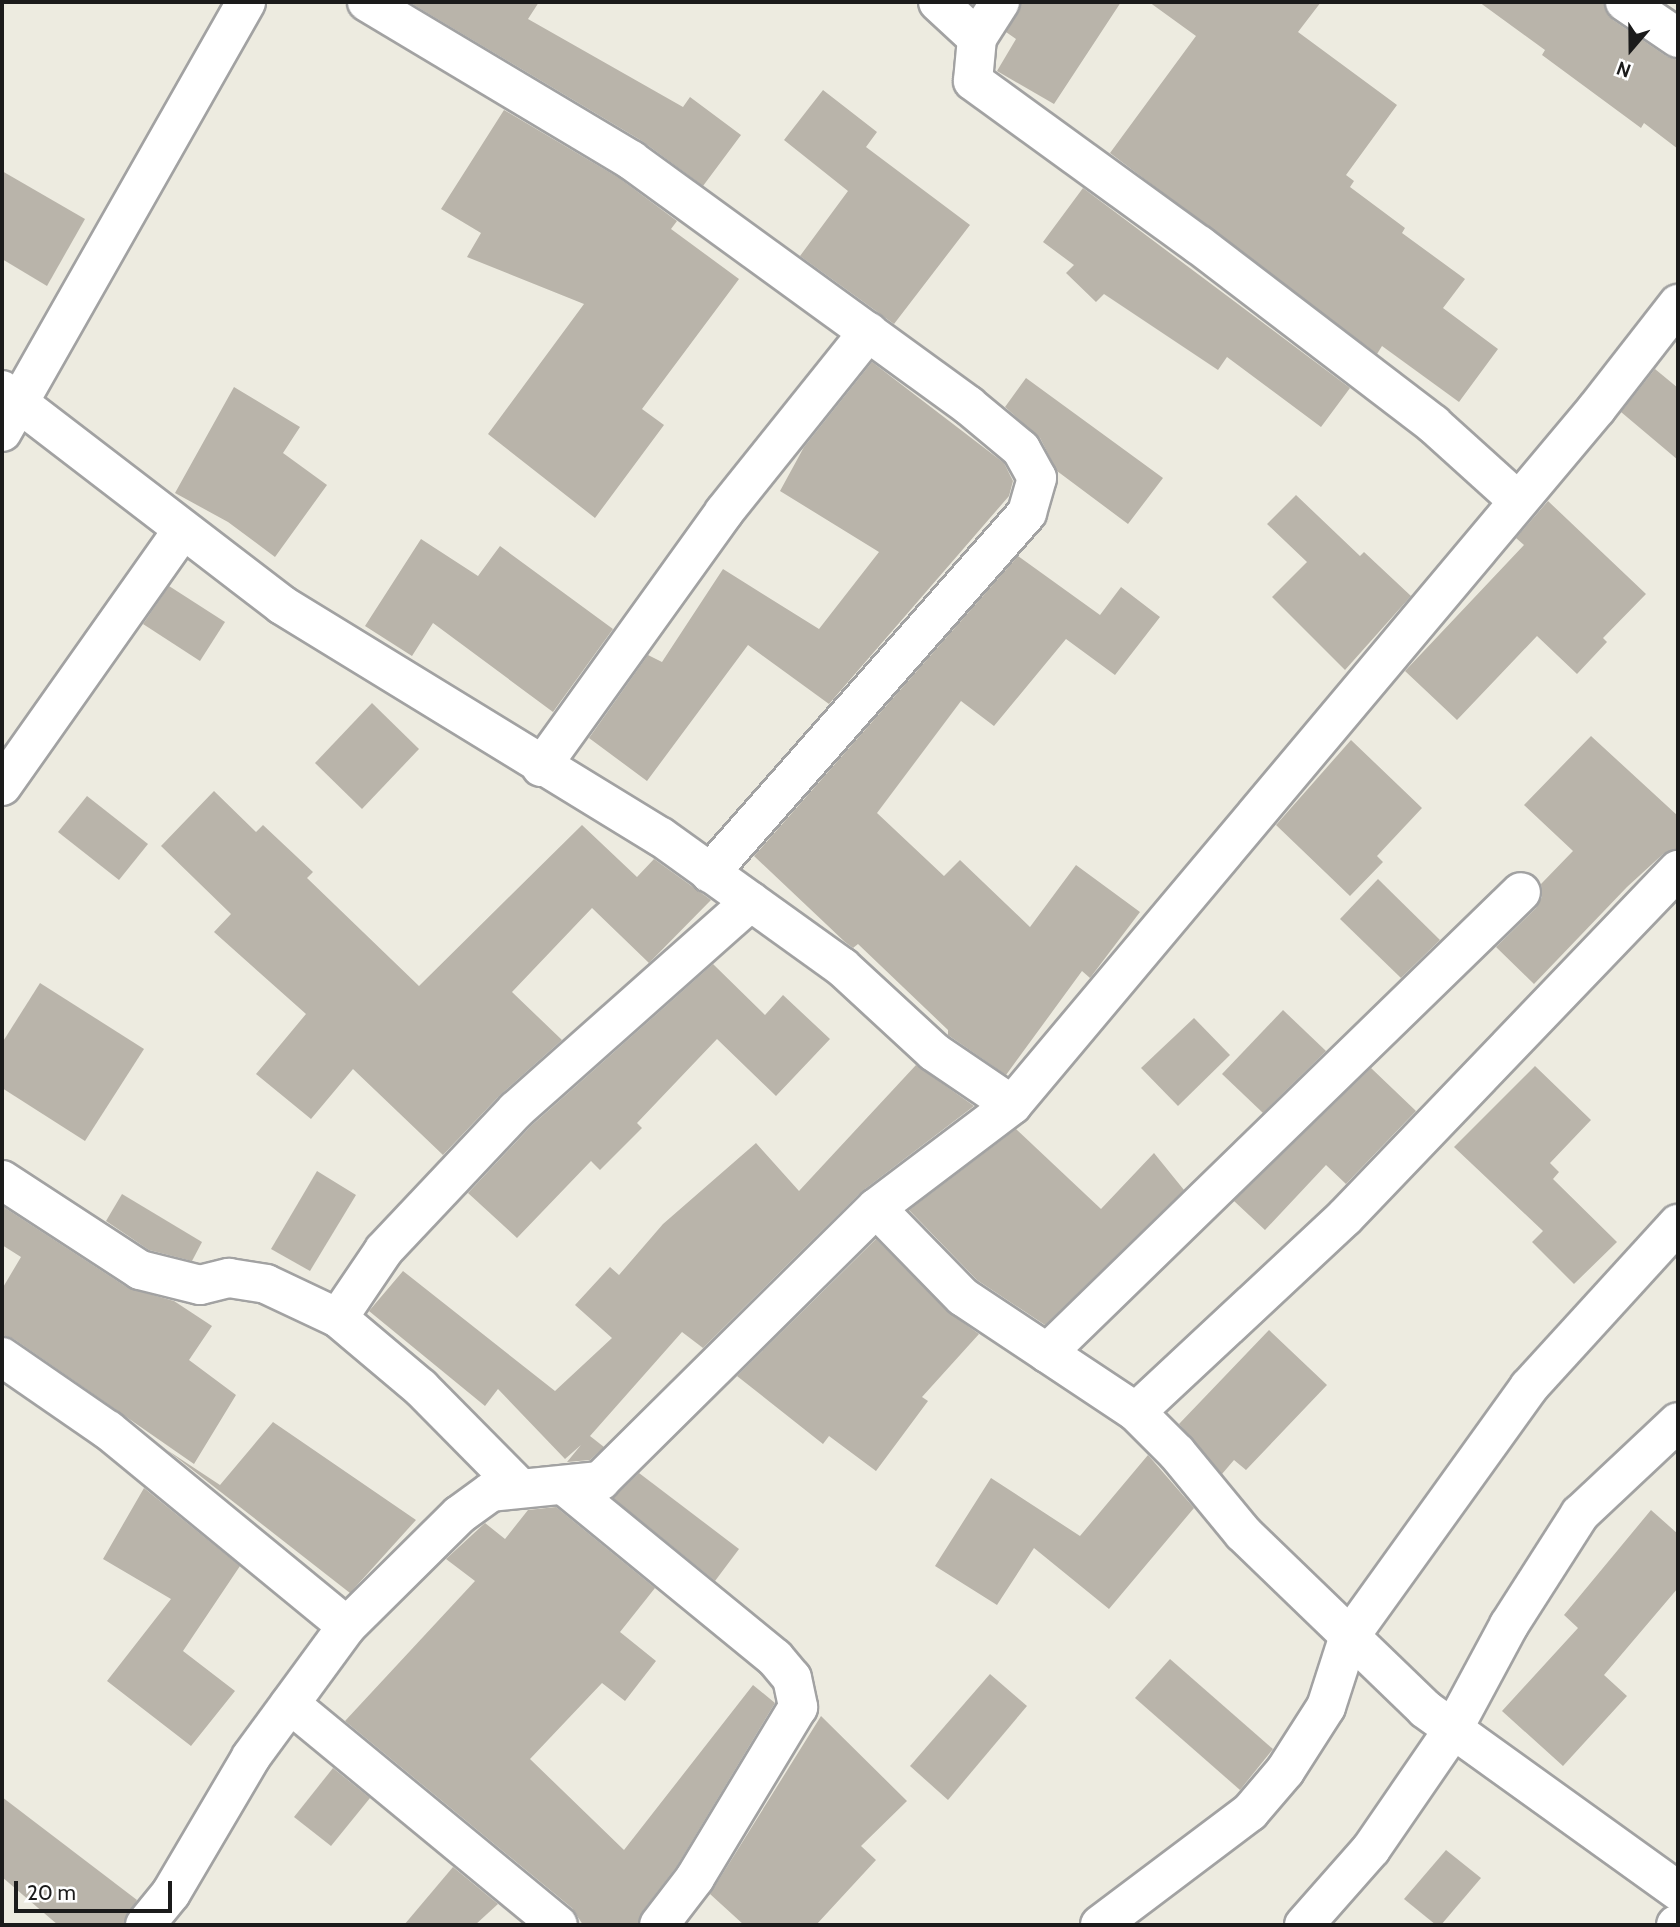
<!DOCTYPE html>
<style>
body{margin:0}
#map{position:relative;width:1680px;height:1927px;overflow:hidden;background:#edebe0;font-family:Cabin,sans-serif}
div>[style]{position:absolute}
.building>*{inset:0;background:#b9b4aa}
.roads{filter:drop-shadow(2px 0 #a2a2a2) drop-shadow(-2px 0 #a2a2a2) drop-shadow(0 2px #a2a2a2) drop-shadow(0 -2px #a2a2a2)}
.minor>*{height:38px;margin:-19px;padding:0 19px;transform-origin:19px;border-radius:19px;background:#fff}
span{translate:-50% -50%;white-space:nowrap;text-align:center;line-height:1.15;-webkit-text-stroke:5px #fff;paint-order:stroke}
.frame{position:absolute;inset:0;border:4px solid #1b1b1b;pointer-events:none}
.north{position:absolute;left:1596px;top:14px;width:70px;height:70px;-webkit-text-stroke:5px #fff;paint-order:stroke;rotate:200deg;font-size:19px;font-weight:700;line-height:28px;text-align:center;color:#1b1b1b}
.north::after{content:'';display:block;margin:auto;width:24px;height:32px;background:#1b1b1b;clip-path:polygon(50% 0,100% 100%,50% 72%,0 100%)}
.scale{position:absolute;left:14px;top:1881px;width:158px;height:32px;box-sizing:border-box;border:4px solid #1b1b1b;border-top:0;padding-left:9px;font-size:21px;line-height:24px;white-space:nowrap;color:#1b1b1b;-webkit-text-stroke:5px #fff;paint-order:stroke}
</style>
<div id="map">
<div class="building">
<i style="clip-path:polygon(409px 2px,539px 2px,528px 19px,683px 107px,690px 97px,741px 135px,703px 186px,642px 141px)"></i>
<i style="clip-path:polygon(1022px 2px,1121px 2px,1054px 104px,997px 71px,1016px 39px,1006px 32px)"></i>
<i style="clip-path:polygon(1149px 2px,1321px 2px,1298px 32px,1397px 105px,1346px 175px,1354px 181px,1350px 187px,1405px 228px,1402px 233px,1465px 279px,1443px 308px,1498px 349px,1459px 402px,1382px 346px,1377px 354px,1110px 153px,1196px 36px)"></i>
<i style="clip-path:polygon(1479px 2px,1603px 2px,1613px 20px,1666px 56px,1678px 60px,1678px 149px,1644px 123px,1641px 128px,1542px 55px,1545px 50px)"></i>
<i style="clip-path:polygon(823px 90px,877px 132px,866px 147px,970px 225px,894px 324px,800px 256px,848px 191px,784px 140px)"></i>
<i style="clip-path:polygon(504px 110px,619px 178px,677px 221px,671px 229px,739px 279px,642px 409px,664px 425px,595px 518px,488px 434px,584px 304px,467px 257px,481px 233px,441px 209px)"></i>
<i style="clip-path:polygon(2px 171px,85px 219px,47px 286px,2px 259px)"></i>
<i style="clip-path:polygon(1083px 188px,1350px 388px,1321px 427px,1227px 357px,1218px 370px,1104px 294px,1096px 302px,1066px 273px,1074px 265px,1043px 242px)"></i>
<i style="clip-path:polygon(872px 362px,1004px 463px,1013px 481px,1009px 496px,829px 704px,748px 645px,647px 781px,589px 738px,648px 655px,662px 662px,723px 569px,819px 629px,879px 552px,780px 491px,804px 447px)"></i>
<i style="clip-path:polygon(1655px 369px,1678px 388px,1678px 460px,1621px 412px)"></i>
<i style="clip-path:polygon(1026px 378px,1163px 478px,1128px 524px,1057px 471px,1040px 438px,1005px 407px)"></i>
<i style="clip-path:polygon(234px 387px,300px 427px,283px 453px,327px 485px,275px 557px,228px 522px,175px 493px)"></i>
<i style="clip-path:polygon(1296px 495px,1360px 556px,1364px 552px,1411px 596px,1345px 670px,1272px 597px,1307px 562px,1267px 524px)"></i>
<i style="clip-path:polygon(1548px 501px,1646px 594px,1603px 638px,1607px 642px,1577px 674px,1537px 636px,1457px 720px,1405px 671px,1524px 545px,1516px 538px)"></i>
<i style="clip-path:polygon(421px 539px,478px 576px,500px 546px,613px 629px,553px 712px,433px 623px,412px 656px,365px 626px)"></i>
<i style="clip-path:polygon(1018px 556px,1100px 615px,1121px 587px,1160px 617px,1115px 675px,1066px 639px,994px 726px,961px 701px,877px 813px,944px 876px,960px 860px,1030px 927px,1076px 865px,1140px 912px,1090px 978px,1082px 971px,1006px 1075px,948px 1035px,948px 1030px,858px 944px,853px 948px,845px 942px,754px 856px)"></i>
<i style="clip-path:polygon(169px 586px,225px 622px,200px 661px,143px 624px)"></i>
<i style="clip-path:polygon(372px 703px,419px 749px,362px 809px,315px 763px)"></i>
<i style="clip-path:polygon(1591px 736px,1678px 816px,1678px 849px,1663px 854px,1627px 887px,1534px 984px,1496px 947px,1536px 908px,1542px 897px,1541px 884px,1573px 851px,1524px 805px)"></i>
<i style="clip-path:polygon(1351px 740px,1422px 808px,1377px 856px,1383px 862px,1350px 896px,1276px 825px)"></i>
<i style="clip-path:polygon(214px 791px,256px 832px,263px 825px,313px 872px,307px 878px,419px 986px,582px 825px,637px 877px,654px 859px,711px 900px,649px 963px,592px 908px,512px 992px,562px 1040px,500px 1095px,443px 1155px,353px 1069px,311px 1119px,256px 1074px,306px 1014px,214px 932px,231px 914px,161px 846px)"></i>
<i style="clip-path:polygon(87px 796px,148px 844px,119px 880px,58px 832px)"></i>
<i style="clip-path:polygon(1378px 879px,1440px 940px,1401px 978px,1340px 919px)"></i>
<i style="clip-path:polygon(713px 964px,765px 1015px,783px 995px,830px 1039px,776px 1096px,717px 1039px,637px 1123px,642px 1128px,600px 1170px,591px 1161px,517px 1238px,468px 1193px,531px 1126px)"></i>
<i style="clip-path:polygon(40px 983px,144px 1049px,85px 1141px,2px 1088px,2px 1043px)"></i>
<i style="clip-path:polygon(1283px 1010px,1326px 1051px,1263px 1113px,1222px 1074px)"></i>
<i style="clip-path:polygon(1194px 1018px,1230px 1055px,1178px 1106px,1141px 1068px)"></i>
<i style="clip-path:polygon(916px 1065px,974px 1106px,861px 1192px,703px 1348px,682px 1332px,590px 1436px,604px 1447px,590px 1460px,567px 1462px,581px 1445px,565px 1459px,498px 1389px,485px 1406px,369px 1311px,403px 1271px,555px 1391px,612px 1338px,575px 1305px,610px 1267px,619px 1275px,663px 1224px,756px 1143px,799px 1191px)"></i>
<i style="clip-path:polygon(1535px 1066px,1591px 1120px,1550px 1163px,1559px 1172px,1553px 1179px,1617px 1242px,1574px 1284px,1532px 1242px,1543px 1231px,1454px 1147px)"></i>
<i style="clip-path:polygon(1371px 1068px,1416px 1111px,1346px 1184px,1326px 1165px,1265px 1230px,1234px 1201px)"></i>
<i style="clip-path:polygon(1016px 1129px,1101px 1209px,1154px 1153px,1184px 1190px,1045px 1325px,977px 1280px,909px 1210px)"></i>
<i style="clip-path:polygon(317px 1171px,356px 1195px,310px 1271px,271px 1249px)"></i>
<i style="clip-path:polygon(122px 1194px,202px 1242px,192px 1261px,149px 1250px,106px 1221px)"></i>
<i style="clip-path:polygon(2px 1206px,128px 1288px,174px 1301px,212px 1326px,189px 1360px,236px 1395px,194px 1464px,14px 1339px,2px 1335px,2px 1289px,21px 1257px,2px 1245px)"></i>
<i style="clip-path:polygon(876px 1239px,948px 1312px,979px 1334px,922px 1397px,928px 1401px,876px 1471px,829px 1436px,823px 1444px,737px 1376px)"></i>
<i style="clip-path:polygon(1269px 1330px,1327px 1385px,1246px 1470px,1234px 1460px,1222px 1474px,1179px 1424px)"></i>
<i style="clip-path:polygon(273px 1422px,416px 1520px,350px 1593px,167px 1450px,220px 1485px)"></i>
<i style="clip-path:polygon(1148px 1455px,1194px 1508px,1109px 1609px,1034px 1548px,997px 1605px,935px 1566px,991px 1478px,1080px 1536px)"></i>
<i style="clip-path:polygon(639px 1473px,739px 1549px,715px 1581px,613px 1498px)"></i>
<i style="clip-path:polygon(144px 1488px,240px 1566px,183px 1651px,235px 1691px,191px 1746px,107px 1681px,171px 1599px,103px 1559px)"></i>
<i style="clip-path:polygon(556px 1507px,655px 1588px,620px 1632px,656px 1661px,625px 1701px,602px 1683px,530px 1759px,624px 1850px,753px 1685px,775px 1703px,677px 1866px,642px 1912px,638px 1925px,583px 1925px,572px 1908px,345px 1721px,475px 1581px,446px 1559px,485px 1523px,505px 1539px,528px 1510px)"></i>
<i style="clip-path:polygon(1651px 1510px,1678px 1534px,1678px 1588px,1604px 1675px,1627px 1696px,1563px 1766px,1502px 1711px,1578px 1628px,1564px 1615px)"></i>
<i style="clip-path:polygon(1170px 1659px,1273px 1749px,1240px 1790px,1135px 1698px)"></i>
<i style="clip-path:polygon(990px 1674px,1027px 1706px,948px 1800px,910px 1766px)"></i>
<i style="clip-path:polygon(821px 1716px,907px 1801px,861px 1846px,876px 1860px,816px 1925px,744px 1925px,710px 1894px)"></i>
<i style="clip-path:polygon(333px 1768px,370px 1798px,331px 1846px,294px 1817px)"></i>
<i style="clip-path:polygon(2px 1797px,137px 1900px,124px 1925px,58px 1925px,2px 1877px)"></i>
<i style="clip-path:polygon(1446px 1850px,1481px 1878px,1441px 1925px,1436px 1925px,1404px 1899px)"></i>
<i style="clip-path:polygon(453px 1867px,498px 1904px,475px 1925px,404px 1925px)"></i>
</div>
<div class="roads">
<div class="minor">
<i style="left:367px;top:2px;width:308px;rotate:30.9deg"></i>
<i style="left:631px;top:160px;width:417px;rotate:36deg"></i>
<i style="left:968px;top:405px;width:69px;rotate:39.7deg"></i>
<i style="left:1021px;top:449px;width:33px;rotate:61deg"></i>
<i style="left:1037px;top:478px;width:36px;rotate:106deg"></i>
<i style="left:1027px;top:513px;width:480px;rotate:131.4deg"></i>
<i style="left:938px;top:2px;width:53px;rotate:42.7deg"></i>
<i style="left:977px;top:38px;width:43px;rotate:95.3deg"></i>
<i style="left:973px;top:81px;width:279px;rotate:36deg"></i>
<i style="left:1199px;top:245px;width:295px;rotate:37.4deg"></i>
<i style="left:1433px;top:424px;width:113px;rotate:42.1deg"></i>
<i style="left:1625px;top:2px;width:64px;rotate:34.2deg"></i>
<i style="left:977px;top:38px;width:43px;rotate:-57.4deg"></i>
<i style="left:2px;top:390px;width:353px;rotate:37.5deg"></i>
<i style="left:282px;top:605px;width:444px;rotate:31.5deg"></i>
<i style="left:661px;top:837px;width:223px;rotate:35.7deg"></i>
<i style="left:842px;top:967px;width:125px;rotate:42.7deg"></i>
<i style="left:934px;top:1052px;width:94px;rotate:34.2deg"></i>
<i style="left:2px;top:432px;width:494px;rotate:-60.4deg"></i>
<i style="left:541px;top:767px;width:314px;rotate:-54.3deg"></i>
<i style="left:724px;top:512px;width:231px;rotate:-51.3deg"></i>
<i style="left:2px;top:786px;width:314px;rotate:-54.8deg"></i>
<i style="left:2px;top:1180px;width:165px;rotate:33.1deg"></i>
<i style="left:140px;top:1270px;width:62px;rotate:14deg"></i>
<i style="left:200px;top:1285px;width:30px;rotate:-14deg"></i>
<i style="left:229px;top:1278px;width:37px;rotate:9deg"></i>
<i style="left:266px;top:1284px;width:80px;rotate:25.3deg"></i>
<i style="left:338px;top:1318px;width:109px;rotate:40.1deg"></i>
<i style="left:421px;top:1388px;width:139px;rotate:45.3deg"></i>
<i style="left:876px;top:1208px;width:171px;rotate:-37.1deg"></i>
<i style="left:1012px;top:1105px;width:910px;rotate:-49.99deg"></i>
<i style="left:1597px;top:408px;width:132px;rotate:-52.1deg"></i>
<i style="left:338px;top:1318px;width:82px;rotate:-55.9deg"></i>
<i style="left:384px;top:1250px;width:192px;rotate:-46.7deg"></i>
<i style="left:516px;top:1110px;width:314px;rotate:-41.6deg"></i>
<i style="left:1047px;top:1353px;width:661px;rotate:-44.2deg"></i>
<i style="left:2px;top:1357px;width:129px;rotate:34.6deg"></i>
<i style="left:108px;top:1430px;width:309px;rotate:39.4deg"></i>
<i style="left:1136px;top:1412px;width:286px;rotate:-43deg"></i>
<i style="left:1345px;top:1217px;width:481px;rotate:-46.2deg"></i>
<i style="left:566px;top:1487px;width:270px;rotate:39.3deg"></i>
<i style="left:775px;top:1658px;width:26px;rotate:50deg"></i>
<i style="left:792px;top:1678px;width:30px;rotate:78deg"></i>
<i style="left:798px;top:1707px;width:200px;rotate:121.1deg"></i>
<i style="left:695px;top:1878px;width:59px;rotate:127.5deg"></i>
<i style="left:290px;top:1704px;width:347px;rotate:39.5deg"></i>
<i style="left:145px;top:1925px;width:41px;rotate:-50.9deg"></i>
<i style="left:171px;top:1893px;width:158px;rotate:-59.5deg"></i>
<i style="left:251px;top:1757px;width:162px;rotate:-53.8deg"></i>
<i style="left:347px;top:1626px;width:158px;rotate:-44.7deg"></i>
<i style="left:459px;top:1515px;width:39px;rotate:-36deg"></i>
<i style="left:491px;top:1492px;width:110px;rotate:-5.8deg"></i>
<i style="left:600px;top:1481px;width:388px;rotate:-44.7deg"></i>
<i style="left:876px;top:1208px;width:124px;rotate:45.7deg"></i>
<i style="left:963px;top:1297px;width:208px;rotate:33.6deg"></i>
<i style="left:1136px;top:1412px;width:58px;rotate:45deg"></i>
<i style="left:1177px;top:1453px;width:104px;rotate:50.5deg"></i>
<i style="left:1243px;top:1533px;width:253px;rotate:44deg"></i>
<i style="left:1425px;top:1709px;width:312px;rotate:35.7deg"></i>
<i style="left:1100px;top:1925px;width:188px;rotate:-37deg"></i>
<i style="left:1250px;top:1812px;width:54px;rotate:-49.5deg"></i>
<i style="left:1285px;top:1771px;width:76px;rotate:-57.4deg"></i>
<i style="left:1326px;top:1707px;width:71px;rotate:-72.1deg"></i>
<i style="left:1348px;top:1639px;width:310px;rotate:-54.3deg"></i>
<i style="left:1529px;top:1387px;width:221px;rotate:-47.6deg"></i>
<i style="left:1304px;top:1925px;width:101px;rotate:-48.6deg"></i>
<i style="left:1371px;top:1849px;width:143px;rotate:-55.5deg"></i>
<i style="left:1452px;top:1731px;width:120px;rotate:-61.7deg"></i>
<i style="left:1509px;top:1625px;width:132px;rotate:-57.4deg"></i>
<i style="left:1580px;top:1514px;width:134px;rotate:-43.2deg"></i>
<i style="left:1676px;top:1925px;width:2px;rotate:-27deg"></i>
</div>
</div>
<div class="frame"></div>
<div class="north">N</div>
<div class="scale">20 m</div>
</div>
